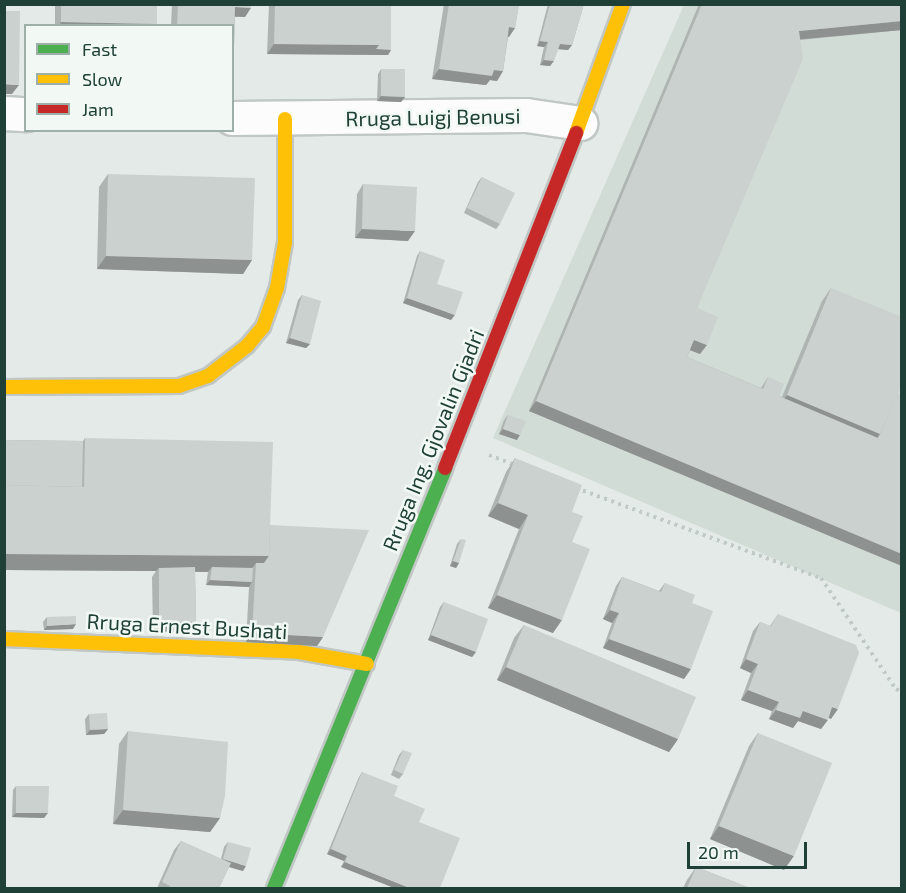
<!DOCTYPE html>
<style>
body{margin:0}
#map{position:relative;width:906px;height:893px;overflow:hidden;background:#e4eae7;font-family:"Exo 2",sans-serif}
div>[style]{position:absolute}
.built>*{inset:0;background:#d1dcd7}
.path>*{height:4px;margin-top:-2px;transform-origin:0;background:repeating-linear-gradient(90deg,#c0cac7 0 3px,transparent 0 7.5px)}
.roads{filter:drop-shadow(2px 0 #c1c7c4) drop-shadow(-2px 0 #c1c7c4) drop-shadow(0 2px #c1c7c4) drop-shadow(0 -2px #c1c7c4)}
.street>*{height:33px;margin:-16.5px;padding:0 16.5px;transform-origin:16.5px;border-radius:16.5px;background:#fbfcfb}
.fast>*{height:14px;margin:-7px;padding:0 7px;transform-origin:7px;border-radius:7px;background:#4caf50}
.slow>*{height:14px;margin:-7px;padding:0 7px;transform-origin:7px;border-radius:7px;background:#ffc107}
.jam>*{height:14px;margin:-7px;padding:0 7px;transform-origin:7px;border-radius:7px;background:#c62828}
.wall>*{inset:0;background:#aeb4b1}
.shaded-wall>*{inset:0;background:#8d9290}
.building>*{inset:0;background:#cad1ce}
span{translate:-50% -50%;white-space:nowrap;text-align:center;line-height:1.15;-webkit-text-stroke:5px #f2f9f5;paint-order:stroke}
.street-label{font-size:21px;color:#1f4037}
.frame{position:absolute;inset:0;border:6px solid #1f4037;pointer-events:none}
.legend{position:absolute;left:24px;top:24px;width:210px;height:108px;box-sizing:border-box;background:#f2f9f5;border:2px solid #9eafa9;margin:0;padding:8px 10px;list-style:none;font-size:18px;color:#1f4037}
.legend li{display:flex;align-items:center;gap:12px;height:30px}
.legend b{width:30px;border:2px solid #9eafa9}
.scale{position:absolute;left:687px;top:842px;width:120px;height:27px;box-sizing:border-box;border:3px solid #1f4037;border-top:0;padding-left:8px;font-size:18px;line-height:21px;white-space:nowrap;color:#1f4037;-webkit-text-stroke:4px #f2f9f5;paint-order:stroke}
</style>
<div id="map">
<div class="built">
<i style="clip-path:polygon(684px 5px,901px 5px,901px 613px,493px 438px)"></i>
</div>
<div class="path">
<i style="left:489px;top:455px;width:28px;rotate:21deg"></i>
<i style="left:576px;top:488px;width:261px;rotate:20.2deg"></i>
<i style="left:821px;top:578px;width:134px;rotate:56deg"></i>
<i style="left:896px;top:689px;width:7px;rotate:27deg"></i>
</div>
<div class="roads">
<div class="street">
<i style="left:4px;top:113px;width:22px;rotate:3deg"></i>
<i style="left:232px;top:118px;width:294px;rotate:-0.6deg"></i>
<i style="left:526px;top:115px;width:55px;rotate:8.4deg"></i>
</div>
<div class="fast">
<i style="left:274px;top:888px;width:453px;rotate:-67.8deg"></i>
</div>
<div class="slow">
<i style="left:576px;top:133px;width:137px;rotate:-70deg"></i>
<i style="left:4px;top:387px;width:175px;rotate:-0.3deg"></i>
<i style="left:179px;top:386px;width:31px;rotate:-19deg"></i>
<i style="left:208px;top:376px;width:49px;rotate:-37.6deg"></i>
<i style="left:247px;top:346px;width:25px;rotate:-50deg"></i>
<i style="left:263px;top:327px;width:41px;rotate:-70.3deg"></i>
<i style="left:277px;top:288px;width:47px;rotate:-80.1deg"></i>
<i style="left:285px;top:242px;width:123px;rotate:-90deg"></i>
<i style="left:4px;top:639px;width:295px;rotate:2.5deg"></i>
<i style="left:299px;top:652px;width:69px;rotate:10deg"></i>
</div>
<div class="jam">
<i style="left:445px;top:468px;width:360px;rotate:-68.6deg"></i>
</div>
</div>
<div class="wall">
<i style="clip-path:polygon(55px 4px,157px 4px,155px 26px,55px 26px)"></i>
<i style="clip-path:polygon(172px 4px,251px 4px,245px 17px,235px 17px,234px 46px,232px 47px,232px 26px,171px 26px)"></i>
<i style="clip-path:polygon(269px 4px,391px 4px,391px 50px,388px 55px,267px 54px)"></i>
<i style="clip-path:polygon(444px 4px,519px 4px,515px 28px,508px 37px,503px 71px,497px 81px,490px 80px,486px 85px,432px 79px)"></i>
<i style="clip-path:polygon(548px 4px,584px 4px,572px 45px,568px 50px,558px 49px,550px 66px,540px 65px,544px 47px,537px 46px)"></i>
<i style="clip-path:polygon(699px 4px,902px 4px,902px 30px,800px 40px,697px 308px,700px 354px,690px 350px,687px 357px,761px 388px,768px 377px,779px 396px,782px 397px,822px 301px,831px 288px,897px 394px,902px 396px,902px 566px,529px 411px)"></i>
<i style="clip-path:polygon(381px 69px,405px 97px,401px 102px,377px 101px,378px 74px)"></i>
<i style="clip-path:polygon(108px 174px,252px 260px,243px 274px,97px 269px,99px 187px)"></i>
<i style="clip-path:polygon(482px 177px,500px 224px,496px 229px,464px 213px,478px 182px)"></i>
<i style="clip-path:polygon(363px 184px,408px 241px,355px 238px,357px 194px)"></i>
<i style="clip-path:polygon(420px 251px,451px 320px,403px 303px,417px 256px)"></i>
<i style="clip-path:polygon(302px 295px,310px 344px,306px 348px,286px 343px,298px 300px)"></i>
<i style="clip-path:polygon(508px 415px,517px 440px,499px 434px,504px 420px)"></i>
<i style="clip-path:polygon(85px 438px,270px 525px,323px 637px,317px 646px,246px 642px,249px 587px,206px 585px,208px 572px,195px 572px,196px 622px,189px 631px,153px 632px,152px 577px,156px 571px,4px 570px,4px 440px,83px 441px)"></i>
<i style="clip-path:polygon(515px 458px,572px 512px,572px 542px,553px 633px,488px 608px,519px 529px,488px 516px,506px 472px)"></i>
<i style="clip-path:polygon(461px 539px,459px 563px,456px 568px,450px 566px,457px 544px)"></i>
<i style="clip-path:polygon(622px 577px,659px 591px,665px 583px,692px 603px,684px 679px,603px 648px,612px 623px,603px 619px,616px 586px)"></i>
<i style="clip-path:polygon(444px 602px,476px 652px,472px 657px,428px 640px,440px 607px)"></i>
<i style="clip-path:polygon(778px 614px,831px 719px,828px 718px,821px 729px,798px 721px,793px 728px,769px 719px,772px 711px,741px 700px,751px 673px,740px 668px,753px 631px,760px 622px,770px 626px)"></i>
<i style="clip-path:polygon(47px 617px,73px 629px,44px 630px,43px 622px)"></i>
<i style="clip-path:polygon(524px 625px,678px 739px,669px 752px,497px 680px,514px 638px)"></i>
<i style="clip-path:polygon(89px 714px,108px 729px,104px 734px,86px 735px,85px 719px)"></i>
<i style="clip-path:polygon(128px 731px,220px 818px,210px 832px,113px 824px,119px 744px)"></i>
<i style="clip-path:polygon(758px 733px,784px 870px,710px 839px,749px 746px)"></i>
<i style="clip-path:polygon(403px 750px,403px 774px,399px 779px,391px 775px,399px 755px)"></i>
<i style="clip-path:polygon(362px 772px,394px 796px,419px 822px,341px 867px,344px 861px,327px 854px,359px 777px)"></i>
<i style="clip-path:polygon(16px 786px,44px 818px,12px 817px,13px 790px)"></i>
<i style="clip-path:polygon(181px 841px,221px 859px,224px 847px,228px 842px,243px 871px,229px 867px,219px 888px,157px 888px,174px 850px)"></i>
<i style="clip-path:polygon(696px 867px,750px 888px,683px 888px,687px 880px)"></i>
</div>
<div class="shaded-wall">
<i style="clip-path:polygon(235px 7px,251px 8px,245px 17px,228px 16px)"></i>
<i style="clip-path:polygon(902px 21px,902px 30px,792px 40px,799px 31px)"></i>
<i style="clip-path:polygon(61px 22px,157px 24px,155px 26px,59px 26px)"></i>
<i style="clip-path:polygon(509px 27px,515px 28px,509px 37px,503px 36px)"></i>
<i style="clip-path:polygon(540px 41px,548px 42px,544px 47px,537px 46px)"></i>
<i style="clip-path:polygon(274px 44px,379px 45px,391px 50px,388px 55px,267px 54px)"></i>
<i style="clip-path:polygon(560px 44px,572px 45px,568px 50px,556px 49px)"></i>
<i style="clip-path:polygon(544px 60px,554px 61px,550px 66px,540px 65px)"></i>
<i style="clip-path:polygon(439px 69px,494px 70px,503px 71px,497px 81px,490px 80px,486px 85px,432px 79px)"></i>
<i style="clip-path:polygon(4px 84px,19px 85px,12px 94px,4px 94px)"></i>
<i style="clip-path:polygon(381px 96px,405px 97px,401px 102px,377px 101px)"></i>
<i style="clip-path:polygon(362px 229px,415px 231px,408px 241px,355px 238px)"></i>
<i style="clip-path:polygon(106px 256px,252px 260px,243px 274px,97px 269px)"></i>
<i style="clip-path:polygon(407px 298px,455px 315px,451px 320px,403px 303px)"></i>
<i style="clip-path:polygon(290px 338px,310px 344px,306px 348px,286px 343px)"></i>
<i style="clip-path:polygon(694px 340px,707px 345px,700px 354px,687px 349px)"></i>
<i style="clip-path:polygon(787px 395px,880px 434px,871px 447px,777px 408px)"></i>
<i style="clip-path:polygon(536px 401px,902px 554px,902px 566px,529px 411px)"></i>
<i style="clip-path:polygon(503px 429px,520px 435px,517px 440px,499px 434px)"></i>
<i style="clip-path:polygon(498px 503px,528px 515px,519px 529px,488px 516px)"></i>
<i style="clip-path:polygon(4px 554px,269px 556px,258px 572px,256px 563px,249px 572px,212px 567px,208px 572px,159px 571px,159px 568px,156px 571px,4px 570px)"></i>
<i style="clip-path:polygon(453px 561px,459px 563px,456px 568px,450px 566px)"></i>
<i style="clip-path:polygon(210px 580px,252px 582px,249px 587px,206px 585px)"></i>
<i style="clip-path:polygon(497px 595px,562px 620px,553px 633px,488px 608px)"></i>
<i style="clip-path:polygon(610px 610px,619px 613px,612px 623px,603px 619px)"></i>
<i style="clip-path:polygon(159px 622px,196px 622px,189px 631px,153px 632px)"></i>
<i style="clip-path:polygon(76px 624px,73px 629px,44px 630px,47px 626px)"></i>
<i style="clip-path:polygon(252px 633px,323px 637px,317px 646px,246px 642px)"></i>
<i style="clip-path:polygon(431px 635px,476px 652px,472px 657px,428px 640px)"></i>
<i style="clip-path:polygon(609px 639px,691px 669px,684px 679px,603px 648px)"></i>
<i style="clip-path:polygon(746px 659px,758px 664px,751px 673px,740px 668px)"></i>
<i style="clip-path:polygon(506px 667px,678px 739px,669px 752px,497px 680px)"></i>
<i style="clip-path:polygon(748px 690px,779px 702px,772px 711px,741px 700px)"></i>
<i style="clip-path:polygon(832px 707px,838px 709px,831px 719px,826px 716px)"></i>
<i style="clip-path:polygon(776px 710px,803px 711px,828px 720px,821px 729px,798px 721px,793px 728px,769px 719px)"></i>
<i style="clip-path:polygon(108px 729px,104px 734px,86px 735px,90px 730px)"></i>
<i style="clip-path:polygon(123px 810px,220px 818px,210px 832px,113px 824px)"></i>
<i style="clip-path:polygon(16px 813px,48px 813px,44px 818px,12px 817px)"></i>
<i style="clip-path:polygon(719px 826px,794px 856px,784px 870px,710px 839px)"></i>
<i style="clip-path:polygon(331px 849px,347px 856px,344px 861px,327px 854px)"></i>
<i style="clip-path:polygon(223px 859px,246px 866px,243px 871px,219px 864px)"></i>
<i style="clip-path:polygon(345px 862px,410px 888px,394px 888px,341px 867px)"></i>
</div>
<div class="building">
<i style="clip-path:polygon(61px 4px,157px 4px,157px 24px,61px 22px)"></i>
<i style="clip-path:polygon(178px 4px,251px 4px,251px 8px,235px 7px,234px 46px,232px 46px,232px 26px,177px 26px)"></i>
<i style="clip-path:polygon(275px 4px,379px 4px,379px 45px,274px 44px)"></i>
<i style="clip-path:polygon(379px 4px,391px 4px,391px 50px,376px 49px,379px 45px)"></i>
<i style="clip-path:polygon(449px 4px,519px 4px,515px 28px,509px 27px,503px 71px,494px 70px,492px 76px,439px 69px)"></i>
<i style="clip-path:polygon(550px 4px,584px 4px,572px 45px,560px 44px,554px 61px,544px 60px,548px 42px,540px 41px)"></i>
<i style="clip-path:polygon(702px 4px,902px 4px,902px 21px,799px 31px,803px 59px,697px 308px,718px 317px,707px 345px,694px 340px,687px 357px,763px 389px,768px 377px,784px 384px,779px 396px,878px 438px,880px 434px,897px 394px,902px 396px,902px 554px,536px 401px)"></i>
<i style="clip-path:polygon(4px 11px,20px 11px,19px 85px,4px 84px)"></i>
<i style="clip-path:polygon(381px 69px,405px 69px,405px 97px,381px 96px)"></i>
<i style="clip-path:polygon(108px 174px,255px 178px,252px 260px,106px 256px)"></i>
<i style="clip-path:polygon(482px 177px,515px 193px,500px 224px,467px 208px)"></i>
<i style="clip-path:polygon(363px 184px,417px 187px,415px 231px,362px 229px)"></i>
<i style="clip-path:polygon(420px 251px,445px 260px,437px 284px,463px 292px,455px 315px,407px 298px)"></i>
<i style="clip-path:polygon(831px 288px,902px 317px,902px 384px,880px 434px,787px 395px)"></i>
<i style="clip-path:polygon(302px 295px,321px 301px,310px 344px,290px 338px)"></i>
<i style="clip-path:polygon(508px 415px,526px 421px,520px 435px,503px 429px)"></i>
<i style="clip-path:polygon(85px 438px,273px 442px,269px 556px,4px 554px,4px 485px,84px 487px)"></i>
<i style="clip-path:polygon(4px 440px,83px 441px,82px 487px,4px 485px)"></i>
<i style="clip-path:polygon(515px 458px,582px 485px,572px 512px,583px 516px,572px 542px,590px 549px,562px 620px,497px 595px,528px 515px,498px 503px)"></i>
<i style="clip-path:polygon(270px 525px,369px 530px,323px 637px,252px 633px,256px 563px,264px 563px,269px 556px)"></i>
<i style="clip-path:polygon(461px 539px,466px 540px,459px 563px,453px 561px)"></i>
<i style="clip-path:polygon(195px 567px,196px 622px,159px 622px,159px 568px)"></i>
<i style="clip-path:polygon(212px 567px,253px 568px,252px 582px,210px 580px)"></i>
<i style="clip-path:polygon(622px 577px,661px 592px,665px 583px,695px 595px,692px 603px,713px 611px,691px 669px,609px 639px,619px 613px,610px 610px)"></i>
<i style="clip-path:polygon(444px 602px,488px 619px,476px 652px,431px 635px)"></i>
<i style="clip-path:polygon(778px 614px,856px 645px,859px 653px,838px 709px,832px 707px,828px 720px,803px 711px,800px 718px,776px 710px,779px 702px,748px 690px,758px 664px,746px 659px,760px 622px,771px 626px)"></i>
<i style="clip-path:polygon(76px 616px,76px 624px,47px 626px,47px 617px)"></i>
<i style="clip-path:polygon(524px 625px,696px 697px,678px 739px,506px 667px)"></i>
<i style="clip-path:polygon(107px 713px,108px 729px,90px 730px,89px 714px)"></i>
<i style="clip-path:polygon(128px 731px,228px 742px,225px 796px,220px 818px,123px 810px)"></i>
<i style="clip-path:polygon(758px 733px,832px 763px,794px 856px,719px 826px)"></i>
<i style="clip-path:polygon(403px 750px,412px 753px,403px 774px,394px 770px)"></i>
<i style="clip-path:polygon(362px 772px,398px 786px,394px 796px,425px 809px,419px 822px,460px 838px,440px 888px,410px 888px,345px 862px,347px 856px,331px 849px)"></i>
<i style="clip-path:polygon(16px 786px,49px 786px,48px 813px,16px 813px)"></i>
<i style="clip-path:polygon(181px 841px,231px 863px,219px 888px,169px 888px,170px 886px,162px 882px)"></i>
<i style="clip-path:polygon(228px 842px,251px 848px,246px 866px,223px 859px)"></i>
<i style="clip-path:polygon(696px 867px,750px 888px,687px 888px)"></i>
</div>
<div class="street-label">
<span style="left:433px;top:117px;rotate:-1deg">Rruga Luigj Benusi</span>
<span style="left:433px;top:440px;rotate:-68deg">Rruga Ing. Gjovalin Gjadri</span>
<span style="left:187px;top:626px;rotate:3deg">Rruga Ernest Bushati</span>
</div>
<div class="frame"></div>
<ul class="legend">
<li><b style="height:8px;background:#4caf50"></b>Fast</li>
<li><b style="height:8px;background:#ffc107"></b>Slow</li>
<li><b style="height:8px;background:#c62828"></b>Jam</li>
</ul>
<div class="scale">20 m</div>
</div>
